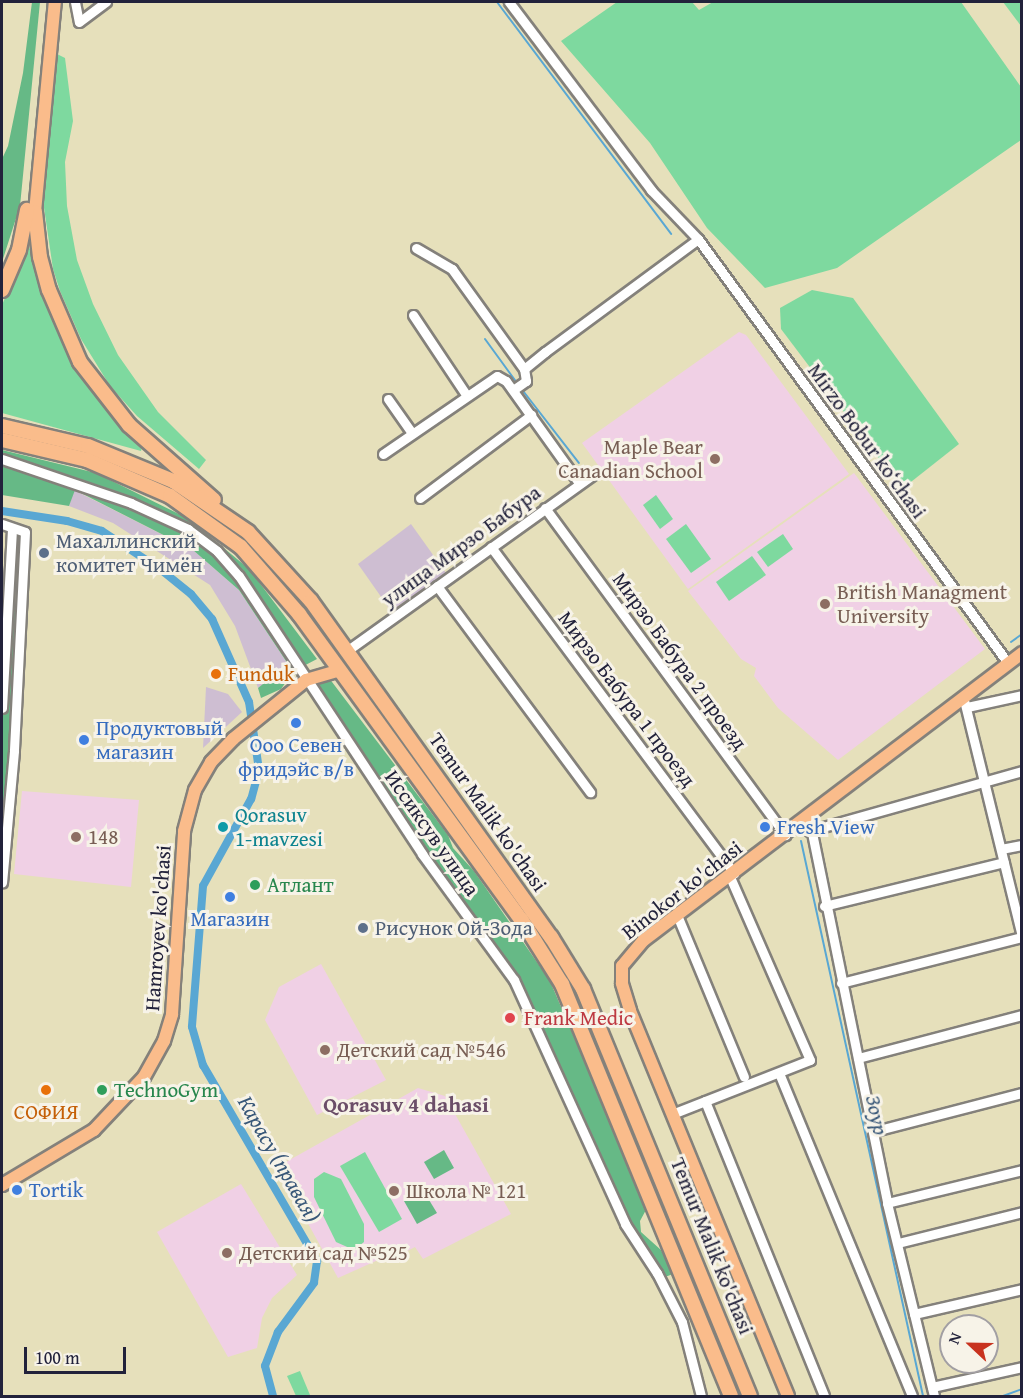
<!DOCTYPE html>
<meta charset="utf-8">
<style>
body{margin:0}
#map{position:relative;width:1023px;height:1398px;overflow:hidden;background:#e6e0bb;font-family:"Gentium Book Plus",serif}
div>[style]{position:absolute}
.built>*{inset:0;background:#f0d0e5}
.industrial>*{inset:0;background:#cebed2}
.green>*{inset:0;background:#7ed99f}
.forest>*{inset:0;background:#66b986}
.stream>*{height:2px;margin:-1px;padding:0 1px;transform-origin:1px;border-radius:1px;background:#59a7d3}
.canal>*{height:8px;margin:-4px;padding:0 4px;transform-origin:4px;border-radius:4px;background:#59a7d3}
.roads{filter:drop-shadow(2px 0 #84817b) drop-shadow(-2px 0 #84817b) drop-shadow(0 2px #84817b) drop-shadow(0 -2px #84817b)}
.minor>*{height:9px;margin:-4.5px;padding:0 4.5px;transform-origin:4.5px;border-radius:4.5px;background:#fff}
.major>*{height:12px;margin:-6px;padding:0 6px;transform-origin:6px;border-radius:6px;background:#fabc8b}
.highway>*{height:14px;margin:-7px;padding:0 7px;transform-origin:7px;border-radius:7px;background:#fabc8b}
.dots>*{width:16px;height:16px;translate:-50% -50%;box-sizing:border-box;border:3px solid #f7f3e8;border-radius:50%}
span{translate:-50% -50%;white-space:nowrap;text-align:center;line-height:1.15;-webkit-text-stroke:6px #f7f3e8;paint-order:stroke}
.street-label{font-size:21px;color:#22223b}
.education-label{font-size:21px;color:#785e54}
.right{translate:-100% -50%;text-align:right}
.left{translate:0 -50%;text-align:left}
.service-label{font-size:21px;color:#4e5e75}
.food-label{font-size:21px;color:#c56008}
.shop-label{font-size:21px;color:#366cbe}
.culture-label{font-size:21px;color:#0d838f}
.leisure-label{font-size:21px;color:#27864d}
.health-label{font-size:21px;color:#be3a42}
.neighbourhood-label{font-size:22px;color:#6b4e68;font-weight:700}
.water-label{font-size:22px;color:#385778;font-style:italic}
.frame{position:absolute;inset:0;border:3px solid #22223b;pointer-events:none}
.north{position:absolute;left:939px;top:1314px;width:60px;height:60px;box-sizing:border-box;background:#f7f3e8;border:2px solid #a29fa3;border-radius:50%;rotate:292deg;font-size:16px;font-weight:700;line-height:24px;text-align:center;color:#22223b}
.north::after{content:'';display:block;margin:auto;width:21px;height:27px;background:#c8321e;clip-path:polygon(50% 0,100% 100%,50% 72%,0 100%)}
.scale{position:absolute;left:24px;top:1347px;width:102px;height:27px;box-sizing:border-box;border:3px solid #22223b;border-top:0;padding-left:8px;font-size:18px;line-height:21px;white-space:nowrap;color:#22223b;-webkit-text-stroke:4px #f7f3e8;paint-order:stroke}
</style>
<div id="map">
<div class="built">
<i style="clip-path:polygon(739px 332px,746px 335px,849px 474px,688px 589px,582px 443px)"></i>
<i style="clip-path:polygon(854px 473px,985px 649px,838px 760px,778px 708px,754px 676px,756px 668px,741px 659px,688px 591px)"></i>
<i style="clip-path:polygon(22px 791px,139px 800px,131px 887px,14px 874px)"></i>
<i style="clip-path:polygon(321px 964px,386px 1080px,317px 1115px,265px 1020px,279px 987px)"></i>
<i style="clip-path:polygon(418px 1088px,445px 1096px,511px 1214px,423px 1259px,415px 1247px,390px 1260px,387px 1256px,338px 1278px,277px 1167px)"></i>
<i style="clip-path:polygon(241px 1184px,297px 1275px,272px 1298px,262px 1318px,257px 1348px,228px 1357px,157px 1232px)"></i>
</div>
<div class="industrial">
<i style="clip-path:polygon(74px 490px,193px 550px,239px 590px,288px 664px,258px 688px,235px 626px,210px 585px,113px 523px,69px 506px)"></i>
<i style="clip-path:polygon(411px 524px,446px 573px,391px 611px,358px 564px)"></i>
<i style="clip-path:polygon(206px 687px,228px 694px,242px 712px,203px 748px)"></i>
</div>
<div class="green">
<i style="clip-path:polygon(617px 2px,692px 2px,699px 10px,713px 2px,961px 2px,1021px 87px,1021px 140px,837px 268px,765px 288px,707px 228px,650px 143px,561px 41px)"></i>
<i style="clip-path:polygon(1003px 2px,1021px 2px,1021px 26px)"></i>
<i style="clip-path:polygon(57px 54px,65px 58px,73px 121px,65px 162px,67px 206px,77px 260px,93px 304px,118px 355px,158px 412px,206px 460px,199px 469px,137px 416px,110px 386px,81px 339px,60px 291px,53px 269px,43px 201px)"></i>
<i style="clip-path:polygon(28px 243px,49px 311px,65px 347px,98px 399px,142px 447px,141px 451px,2px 413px,2px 305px)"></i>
<i style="clip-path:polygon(812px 290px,853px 298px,959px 444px,902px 489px,781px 329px,780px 308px)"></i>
<i style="clip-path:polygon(656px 495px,673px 519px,660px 529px,643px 505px)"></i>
<i style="clip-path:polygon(686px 524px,711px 559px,691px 573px,666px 539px)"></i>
<i style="clip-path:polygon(783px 534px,793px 549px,768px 567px,757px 552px)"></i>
<i style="clip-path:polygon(752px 556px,766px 575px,729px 601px,716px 582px)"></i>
<i style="clip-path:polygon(365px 1152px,402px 1219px,379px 1232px,340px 1166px)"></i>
<i style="clip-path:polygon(324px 1172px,341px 1179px,364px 1224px,364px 1242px,354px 1250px,336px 1242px,314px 1197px,314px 1179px)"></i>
<i style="clip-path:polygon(300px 1371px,310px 1395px,305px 1396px,296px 1396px,287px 1376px)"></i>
</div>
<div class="forest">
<i style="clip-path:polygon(32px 2px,40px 2px,20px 206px,2px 262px,2px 159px,8px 146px,23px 73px)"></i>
<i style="clip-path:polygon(2px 450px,96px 473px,189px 519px,249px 569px,317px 659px,294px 671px,281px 689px,261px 698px,258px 688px,288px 664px,239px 590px,193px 550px,75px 490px,69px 506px,2px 495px,2px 466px,74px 490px,78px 483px,2px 456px)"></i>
<i style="clip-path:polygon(8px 605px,20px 606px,2px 882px,2px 708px)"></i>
<i style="clip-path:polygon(329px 678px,448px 835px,453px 848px,474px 871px,550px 981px,647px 1208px,640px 1221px,641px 1232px,661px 1250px,673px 1274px,665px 1277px,626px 1214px,523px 997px,422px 854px,316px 687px)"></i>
<i style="clip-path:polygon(444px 1150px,454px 1168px,434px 1179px,424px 1162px)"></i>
<i style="clip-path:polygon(423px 1190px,437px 1213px,417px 1224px,404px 1201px)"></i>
</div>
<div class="stream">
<i style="left:497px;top:2px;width:290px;rotate:53.1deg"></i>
<i style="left:485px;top:339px;width:54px;rotate:54deg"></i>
<i style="left:520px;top:387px;width:96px;rotate:52.2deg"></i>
<i style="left:1011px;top:642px;width:14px;rotate:-36deg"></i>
<i style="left:801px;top:841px;width:568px;rotate:77.6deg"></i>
<i style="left:1003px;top:1396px;width:20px;rotate:-20deg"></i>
</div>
<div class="canal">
<i style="left:2px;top:511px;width:66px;rotate:8.7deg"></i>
<i style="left:67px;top:521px;width:36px;rotate:16deg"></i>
<i style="left:102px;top:531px;width:69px;rotate:33.2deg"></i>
<i style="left:160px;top:569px;width:40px;rotate:39deg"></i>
<i style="left:191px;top:594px;width:33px;rotate:50deg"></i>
<i style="left:212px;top:619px;width:91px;rotate:66deg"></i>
<i style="left:249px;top:702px;width:69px;rotate:81.6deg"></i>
<i style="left:259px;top:770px;width:30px;rotate:105deg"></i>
<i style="left:251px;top:799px;width:99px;rotate:118.9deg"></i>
<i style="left:203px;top:886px;width:141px;rotate:94.5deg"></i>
<i style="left:192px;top:1027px;width:40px;rotate:74deg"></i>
<i style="left:203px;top:1065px;width:227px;rotate:59.8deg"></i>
<i style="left:317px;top:1261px;width:22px;rotate:98deg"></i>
<i style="left:314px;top:1283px;width:61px;rotate:126.3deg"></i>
<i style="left:278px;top:1332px;width:36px;rotate:111deg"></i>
<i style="left:265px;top:1366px;width:31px;rotate:75deg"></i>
</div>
<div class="roads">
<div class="minor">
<i style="left:75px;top:2px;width:20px;rotate:79deg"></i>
<i style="left:79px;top:22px;width:34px;rotate:-37deg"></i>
<i style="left:509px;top:2px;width:236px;rotate:52.9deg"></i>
<i style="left:651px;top:190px;width:68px;rotate:46.2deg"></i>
<i style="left:698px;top:239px;width:525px;rotate:53.83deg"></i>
<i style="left:416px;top:248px;width:42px;rotate:30.3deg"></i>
<i style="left:452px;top:269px;width:123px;rotate:54.2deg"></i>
<i style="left:413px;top:315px;width:97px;rotate:56.3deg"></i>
<i style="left:513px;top:390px;width:16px;rotate:-35deg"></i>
<i style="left:526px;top:381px;width:12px;rotate:-99deg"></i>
<i style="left:524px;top:369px;width:27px;rotate:-39deg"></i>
<i style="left:545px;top:352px;width:190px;rotate:-36.4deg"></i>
<i style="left:388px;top:399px;width:42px;rotate:54.8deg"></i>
<i style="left:383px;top:454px;width:138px;rotate:-34.4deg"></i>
<i style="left:497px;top:376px;width:10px;rotate:29deg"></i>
<i style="left:506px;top:381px;width:125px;rotate:54.4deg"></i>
<i style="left:2px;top:459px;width:136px;rotate:18.8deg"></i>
<i style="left:131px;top:503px;width:63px;rotate:24.5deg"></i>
<i style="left:188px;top:529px;width:36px;rotate:37deg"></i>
<i style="left:217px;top:551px;width:33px;rotate:49deg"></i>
<i style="left:239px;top:576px;width:333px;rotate:56.6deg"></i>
<i style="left:422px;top:854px;width:156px;rotate:53.9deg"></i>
<i style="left:514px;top:980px;width:268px;rotate:65.5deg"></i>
<i style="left:625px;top:1224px;width:59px;rotate:56.9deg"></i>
<i style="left:657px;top:1273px;width:55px;rotate:63deg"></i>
<i style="left:682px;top:1322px;width:76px;rotate:75.6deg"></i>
<i style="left:420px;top:498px;width:139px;rotate:-36.8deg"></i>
<i style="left:545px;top:508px;width:406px;rotate:53.7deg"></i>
<i style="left:2px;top:524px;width:24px;rotate:19deg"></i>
<i style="left:25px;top:532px;width:219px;rotate:92.9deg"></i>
<i style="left:14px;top:751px;width:132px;rotate:95.2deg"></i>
<i style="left:491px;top:547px;width:407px;rotate:53.3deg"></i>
<i style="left:437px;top:586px;width:257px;rotate:53.4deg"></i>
<i style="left:348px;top:650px;width:304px;rotate:-35.6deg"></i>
<i style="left:963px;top:696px;width:247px;rotate:76.2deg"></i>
<i style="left:967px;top:707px;width:56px;rotate:-12.3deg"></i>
<i style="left:2px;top:708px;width:179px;rotate:-86.8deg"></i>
<i style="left:809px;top:818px;width:393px;rotate:78.5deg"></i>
<i style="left:887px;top:1203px;width:199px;rotate:76.3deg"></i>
<i style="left:809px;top:831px;width:221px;rotate:-15.7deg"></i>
<i style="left:1001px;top:849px;width:21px;rotate:-11deg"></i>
<i style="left:824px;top:906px;width:185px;rotate:-13.7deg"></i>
<i style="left:677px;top:915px;width:175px;rotate:67.5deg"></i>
<i style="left:841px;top:983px;width:187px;rotate:-14.3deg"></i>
<i style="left:858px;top:1058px;width:170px;rotate:-14.7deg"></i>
<i style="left:779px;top:1073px;width:349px;rotate:67.6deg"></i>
<i style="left:705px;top:1101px;width:318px;rotate:68deg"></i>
<i style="left:672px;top:1114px;width:148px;rotate:-21.4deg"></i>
<i style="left:810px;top:1060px;width:200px;rotate:-113.6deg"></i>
<i style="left:875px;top:1131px;width:152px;rotate:-14.5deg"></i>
<i style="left:887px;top:1203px;width:139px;rotate:-13.7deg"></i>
<i style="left:898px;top:1243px;width:128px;rotate:-14deg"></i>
<i style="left:914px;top:1314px;width:111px;rotate:-13deg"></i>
<i style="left:932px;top:1387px;width:92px;rotate:-12.5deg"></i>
</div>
<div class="major">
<i style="left:35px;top:212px;width:211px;rotate:-84.6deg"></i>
<i style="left:2px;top:1185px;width:107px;rotate:-30.9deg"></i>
<i style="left:94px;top:1130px;width:73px;rotate:-46.7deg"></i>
<i style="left:144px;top:1077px;width:41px;rotate:-60.9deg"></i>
<i style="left:164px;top:1041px;width:28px;rotate:-73deg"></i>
<i style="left:172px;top:1014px;width:183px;rotate:-86.2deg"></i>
<i style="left:184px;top:831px;width:42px;rotate:-75deg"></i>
<i style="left:195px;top:790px;width:32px;rotate:-60deg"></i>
<i style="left:211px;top:762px;width:32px;rotate:-46deg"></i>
<i style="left:233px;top:739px;width:94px;rotate:-38.9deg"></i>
<i style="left:306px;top:680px;width:35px;rotate:-16deg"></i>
<i style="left:788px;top:1396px;width:417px;rotate:-112.3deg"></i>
<i style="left:630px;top:1010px;width:28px;rotate:-107deg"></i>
<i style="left:622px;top:983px;width:17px;rotate:-90deg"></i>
<i style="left:622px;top:966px;width:34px;rotate:-50deg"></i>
<i style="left:644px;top:940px;width:475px;rotate:-37.2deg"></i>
</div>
<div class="highway">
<i style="left:35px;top:212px;width:45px;rotate:83.7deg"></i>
<i style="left:40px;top:257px;width:34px;rotate:75deg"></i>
<i style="left:49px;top:290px;width:78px;rotate:66.7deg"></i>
<i style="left:80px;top:362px;width:80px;rotate:52.1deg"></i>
<i style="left:129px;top:425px;width:113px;rotate:41.4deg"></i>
<i style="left:2px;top:290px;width:43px;rotate:-67deg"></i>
<i style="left:19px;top:250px;width:41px;rotate:-78.7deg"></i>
<i style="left:2px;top:426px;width:88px;rotate:13.1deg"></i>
<i style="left:88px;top:446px;width:92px;rotate:22.4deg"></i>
<i style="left:173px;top:481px;width:91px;rotate:34.2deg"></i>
<i style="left:248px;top:532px;width:93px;rotate:47.6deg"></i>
<i style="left:311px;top:601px;width:413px;rotate:54.5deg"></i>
<i style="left:551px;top:937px;width:61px;rotate:58.4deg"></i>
<i style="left:583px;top:989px;width:440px;rotate:67.7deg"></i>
<i style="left:2px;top:440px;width:87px;rotate:13.2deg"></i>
<i style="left:87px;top:460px;width:90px;rotate:23.4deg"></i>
<i style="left:170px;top:496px;width:87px;rotate:35.7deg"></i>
<i style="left:241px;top:547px;width:89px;rotate:49.1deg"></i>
<i style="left:299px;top:614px;width:377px;rotate:54deg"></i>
<i style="left:521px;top:919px;width:77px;rotate:57.8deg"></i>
<i style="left:562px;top:984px;width:445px;rotate:67.7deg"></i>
</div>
</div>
<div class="dots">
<i style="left:715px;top:459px;background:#8d6e63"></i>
<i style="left:44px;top:553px;background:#5c6f8a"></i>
<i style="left:825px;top:604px;background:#8d6e63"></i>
<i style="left:216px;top:674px;background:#e8710a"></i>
<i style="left:296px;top:723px;background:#3f7fe0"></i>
<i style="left:84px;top:740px;background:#3f7fe0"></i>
<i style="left:223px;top:827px;background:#0f9aa8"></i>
<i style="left:765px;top:827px;background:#3f7fe0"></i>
<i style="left:76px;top:837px;background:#8d6e63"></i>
<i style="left:255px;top:885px;background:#2e9e5b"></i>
<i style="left:230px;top:897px;background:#3f7fe0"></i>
<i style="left:363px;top:928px;background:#5c6f8a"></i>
<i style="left:510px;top:1018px;background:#e0444e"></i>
<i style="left:325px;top:1050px;background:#8d6e63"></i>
<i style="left:46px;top:1090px;background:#e8710a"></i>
<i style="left:102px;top:1090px;background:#2e9e5b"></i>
<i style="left:17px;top:1190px;background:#3f7fe0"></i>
<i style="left:394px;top:1191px;background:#8d6e63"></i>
<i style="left:227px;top:1253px;background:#8d6e63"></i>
</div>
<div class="street-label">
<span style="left:867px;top:441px;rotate:54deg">Mirzo Bobur ko‘chasi</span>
<span style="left:461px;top:546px;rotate:-36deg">улица Мирзо Бабура</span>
<span style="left:680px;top:661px;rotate:54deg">Мирзо Бабура 2 проезд</span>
<span style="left:627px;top:699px;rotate:53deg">Мирзо Бабура 1 проезд</span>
<span style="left:488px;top:812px;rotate:55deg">Temur Malik ko'chasi</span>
<span style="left:432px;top:833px;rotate:55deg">Иссиксув улица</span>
<span style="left:682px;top:890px;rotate:-38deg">Binokor ko'chasi</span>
<span style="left:158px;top:928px;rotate:-86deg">Hamroyev ko'chasi</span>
<span style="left:712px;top:1246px;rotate:68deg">Temur Malik ko'chasi</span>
</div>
<div class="education-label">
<span class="right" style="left:703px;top:459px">Maple Bear<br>Canadian School</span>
<span class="left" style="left:837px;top:604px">British Managment<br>University</span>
<span class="left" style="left:88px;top:837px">148</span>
<span class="left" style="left:337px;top:1050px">Детский сад №546</span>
<span class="left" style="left:406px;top:1191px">Школа № 121</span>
<span class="left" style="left:239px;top:1253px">Детский сад №525</span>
</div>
<div class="service-label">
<span class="left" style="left:56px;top:553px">Махаллинский<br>комитет Чимён</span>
<span class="left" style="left:375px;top:928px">Рисунок Ой-Зода</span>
</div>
<div class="food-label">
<span class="left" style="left:228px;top:674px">Funduk</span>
<span style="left:46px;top:1112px">СОФИЯ</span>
</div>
<div class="shop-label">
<span class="left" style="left:96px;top:740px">Продуктовый<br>магазин</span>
<span style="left:296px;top:757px">Ооо Севен<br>фридэйс в/в</span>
<span class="left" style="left:777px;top:827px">Fresh View</span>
<span style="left:230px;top:919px">Магазин</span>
<span class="left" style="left:29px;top:1190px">Tortik</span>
</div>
<div class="culture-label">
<span class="left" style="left:235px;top:827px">Qorasuv<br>1-mavzesi</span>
</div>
<div class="leisure-label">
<span class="left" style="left:267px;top:885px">Атлант</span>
<span class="left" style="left:114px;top:1090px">TechnoGym</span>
</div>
<div class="health-label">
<span class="left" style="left:524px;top:1018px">Frank Medic</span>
</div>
<div class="neighbourhood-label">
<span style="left:406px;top:1105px">Qorasuv 4 dahasi</span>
</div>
<div class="water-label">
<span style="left:877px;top:1115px;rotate:78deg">Зоур</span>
<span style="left:279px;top:1159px;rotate:60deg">Карасу (правая)</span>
</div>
<div class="frame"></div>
<div class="north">N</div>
<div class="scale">100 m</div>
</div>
